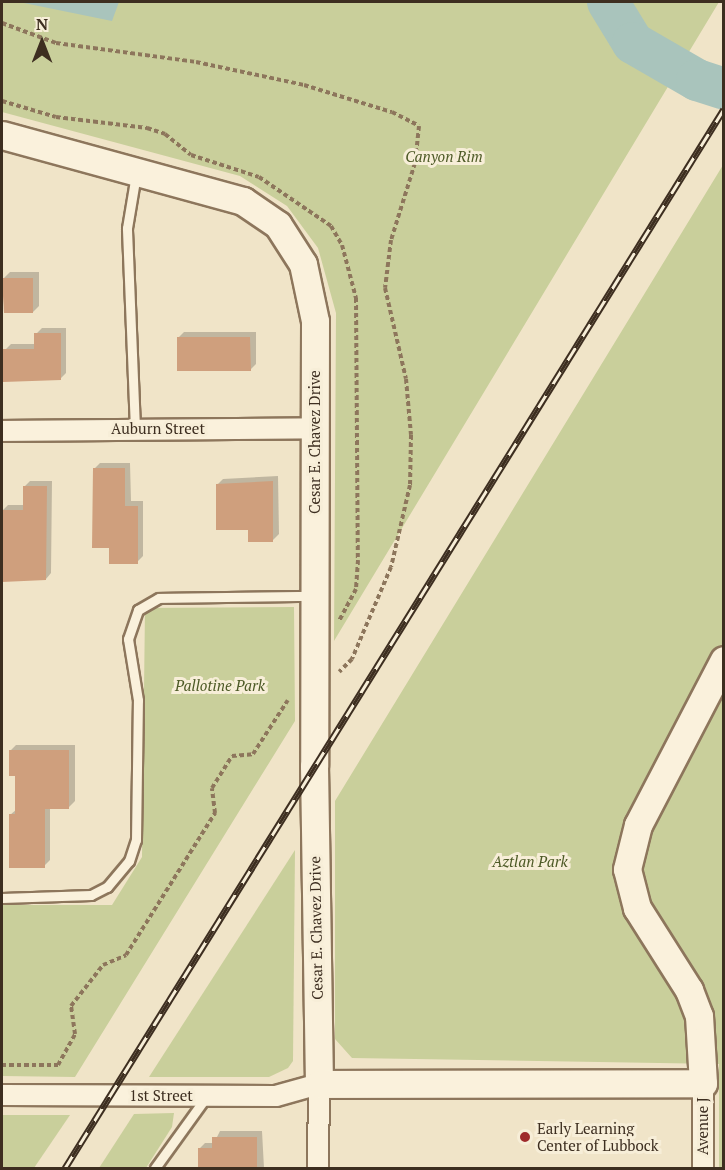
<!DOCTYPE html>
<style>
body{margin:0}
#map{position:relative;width:725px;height:1170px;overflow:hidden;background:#f0e4c8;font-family:"PT Serif",serif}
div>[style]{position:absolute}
.green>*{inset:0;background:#c9cf9b}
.water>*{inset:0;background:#a9c4bc}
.shadow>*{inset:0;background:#0003}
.river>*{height:42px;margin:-21px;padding:0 21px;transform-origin:21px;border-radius:21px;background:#a9c4bc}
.building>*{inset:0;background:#cf9f7d}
.path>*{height:4px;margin-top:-2px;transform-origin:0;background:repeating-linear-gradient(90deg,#8d765c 0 4.5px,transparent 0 7.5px)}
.roads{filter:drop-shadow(2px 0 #8d765c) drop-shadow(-2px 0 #8d765c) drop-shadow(0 2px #8d765c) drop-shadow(0 -2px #8d765c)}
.lane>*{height:9px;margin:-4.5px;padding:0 4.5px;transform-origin:4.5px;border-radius:4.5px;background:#faf1dc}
.street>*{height:20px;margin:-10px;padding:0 10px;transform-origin:10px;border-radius:10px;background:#faf1dc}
.secondary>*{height:27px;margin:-13.5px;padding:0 13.5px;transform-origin:13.5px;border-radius:13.5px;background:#faf1dc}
.rail>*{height:7px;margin-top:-3.5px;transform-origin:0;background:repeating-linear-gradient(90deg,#f7eed8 0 14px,#3d2e20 0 28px);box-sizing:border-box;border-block:2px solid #3d2e20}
.dots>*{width:16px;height:16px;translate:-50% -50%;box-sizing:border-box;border:3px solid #f7eed8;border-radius:50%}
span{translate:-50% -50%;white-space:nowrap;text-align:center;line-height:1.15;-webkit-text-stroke:6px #f7eed8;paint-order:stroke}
.park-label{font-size:15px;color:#4d5a26;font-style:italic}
.street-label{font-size:15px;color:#3d2e20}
.poi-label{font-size:15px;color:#3d2e20}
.left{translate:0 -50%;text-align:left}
.frame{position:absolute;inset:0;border:3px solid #3d2e20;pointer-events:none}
.north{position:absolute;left:12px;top:12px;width:60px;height:60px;-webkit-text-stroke:4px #f7eed8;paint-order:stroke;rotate:0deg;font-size:16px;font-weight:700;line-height:24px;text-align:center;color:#3d2e20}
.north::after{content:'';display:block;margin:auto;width:21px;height:27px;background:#3d2e20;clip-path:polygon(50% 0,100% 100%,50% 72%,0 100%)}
</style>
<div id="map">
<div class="green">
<i style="clip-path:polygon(2px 2px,719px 2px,334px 641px,336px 313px,318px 248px,287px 206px,240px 176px,2px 112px)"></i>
<i style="clip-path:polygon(723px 165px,723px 1168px,719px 1168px,719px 1064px,352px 1058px,335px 1039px,335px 801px)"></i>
<i style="clip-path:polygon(294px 607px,295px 721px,75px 1077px,2px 1076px,2px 905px,112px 905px,142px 857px,145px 608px)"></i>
<i style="clip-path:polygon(295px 850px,293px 1061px,288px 1068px,269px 1077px,149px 1077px)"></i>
<i style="clip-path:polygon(174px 1113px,172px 1127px,146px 1168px,99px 1168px,134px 1114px)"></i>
<i style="clip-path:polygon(2px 1115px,70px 1115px,34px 1168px,2px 1168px)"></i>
</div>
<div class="water">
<i style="clip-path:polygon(19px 2px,119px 2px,112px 21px)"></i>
</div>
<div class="shadow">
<i style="clip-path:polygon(10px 272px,39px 272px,39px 306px,33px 312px,4px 278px)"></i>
<i style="clip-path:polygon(42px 328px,66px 328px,66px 373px,60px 379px,5px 350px,11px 344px,36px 344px,36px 334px)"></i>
<i style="clip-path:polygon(184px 332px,256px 332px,256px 364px,250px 370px,178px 338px)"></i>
<i style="clip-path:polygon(100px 463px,130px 463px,131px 501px,143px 501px,143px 556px,137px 562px,110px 546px,94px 469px)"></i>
<i style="clip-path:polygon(278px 476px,279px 534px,273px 540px,250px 528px,217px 485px,223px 479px)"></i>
<i style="clip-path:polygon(30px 481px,52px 481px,51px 573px,46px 579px,3px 510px,8px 505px,24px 505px,24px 487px)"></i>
<i style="clip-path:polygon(16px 745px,75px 745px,75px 801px,69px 807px,50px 807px,50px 860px,44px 866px,10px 815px,17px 809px,16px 775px,10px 751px)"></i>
<i style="clip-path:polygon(220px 1131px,262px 1131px,264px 1168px,199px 1168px,199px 1149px,205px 1143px,214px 1143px)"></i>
</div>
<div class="river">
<i style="left:608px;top:2px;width:48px;rotate:58.6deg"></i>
<i style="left:633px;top:43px;width:74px;rotate:30deg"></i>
<i style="left:697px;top:80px;width:28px;rotate:18deg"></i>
</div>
<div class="building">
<i style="clip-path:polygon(2px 278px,33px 278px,33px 313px,4px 313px)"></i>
<i style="clip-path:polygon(34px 333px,61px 333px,61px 380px,3px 382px,3px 349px,34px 349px)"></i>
<i style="clip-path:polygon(177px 337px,250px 337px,251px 371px,177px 371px)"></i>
<i style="clip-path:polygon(93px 468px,125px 468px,125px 506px,138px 506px,138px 564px,109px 564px,109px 548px,92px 548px)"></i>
<i style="clip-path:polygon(273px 481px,273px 542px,248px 542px,248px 530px,216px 530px,216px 484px)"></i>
<i style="clip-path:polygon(23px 486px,47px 486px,46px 580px,2px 582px,2px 510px,23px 510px)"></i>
<i style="clip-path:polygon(9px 750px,69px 750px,69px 809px,45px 809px,45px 868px,9px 868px,9px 814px,15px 814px,15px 776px,9px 776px)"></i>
<i style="clip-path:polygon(212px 1137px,257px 1137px,257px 1168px,198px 1168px,198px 1148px,212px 1148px)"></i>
</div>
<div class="path">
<i style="left:2px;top:23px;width:58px;rotate:20.3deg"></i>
<i style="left:56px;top:43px;width:141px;rotate:7.7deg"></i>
<i style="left:196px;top:62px;width:110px;rotate:12deg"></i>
<i style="left:304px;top:85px;width:92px;rotate:17.1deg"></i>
<i style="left:392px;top:112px;width:30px;rotate:27deg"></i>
<i style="left:419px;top:126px;width:37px;rotate:96deg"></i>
<i style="left:415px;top:163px;width:81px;rotate:107.3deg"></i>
<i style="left:391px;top:240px;width:48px;rotate:97.1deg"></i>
<i style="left:385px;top:288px;width:93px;rotate:77deg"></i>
<i style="left:406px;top:379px;width:56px;rotate:84.9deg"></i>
<i style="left:411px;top:435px;width:50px;rotate:91.1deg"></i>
<i style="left:410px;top:485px;width:84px;rotate:103deg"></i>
<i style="left:391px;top:567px;width:100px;rotate:113deg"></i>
<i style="left:352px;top:659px;width:18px;rotate:135deg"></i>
<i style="left:2px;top:101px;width:56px;rotate:16.5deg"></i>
<i style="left:56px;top:117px;width:92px;rotate:6.9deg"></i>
<i style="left:147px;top:128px;width:19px;rotate:18deg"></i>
<i style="left:165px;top:134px;width:33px;rotate:39deg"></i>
<i style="left:191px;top:155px;width:71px;rotate:17.9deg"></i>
<i style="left:259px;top:177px;width:87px;rotate:34.2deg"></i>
<i style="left:331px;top:226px;width:22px;rotate:60deg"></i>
<i style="left:342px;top:245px;width:55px;rotate:75.2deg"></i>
<i style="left:356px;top:298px;width:262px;rotate:89.6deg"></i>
<i style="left:358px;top:560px;width:29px;rotate:94deg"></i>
<i style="left:356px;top:589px;width:36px;rotate:118deg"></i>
<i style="left:2px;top:1065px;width:56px"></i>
<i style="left:58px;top:1065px;width:35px;rotate:-61deg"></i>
<i style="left:75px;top:1034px;width:28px;rotate:-98deg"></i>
<i style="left:71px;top:1006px;width:52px;rotate:-52deg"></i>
<i style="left:103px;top:965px;width:25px;rotate:-23deg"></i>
<i style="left:126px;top:955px;width:168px;rotate:-57.9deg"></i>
<i style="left:215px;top:813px;width:25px;rotate:-97deg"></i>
<i style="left:212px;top:788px;width:38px;rotate:-58deg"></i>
<i style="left:232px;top:756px;width:21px;rotate:-5deg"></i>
<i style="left:253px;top:754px;width:64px;rotate:-57.1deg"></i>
</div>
<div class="roads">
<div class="lane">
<i style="left:135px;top:429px;width:201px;rotate:-92.3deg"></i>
<i style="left:127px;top:228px;width:55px;rotate:-80.5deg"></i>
<i style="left:2px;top:898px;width:89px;rotate:-1.9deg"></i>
<i style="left:91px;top:895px;width:18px;rotate:-27deg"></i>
<i style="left:107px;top:887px;width:34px;rotate:-50deg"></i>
<i style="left:129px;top:861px;width:22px;rotate:-72deg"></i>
<i style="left:136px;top:840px;width:140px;rotate:-89.2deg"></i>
<i style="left:138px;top:700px;width:62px;rotate:-99.3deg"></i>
<i style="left:128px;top:639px;width:31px;rotate:-71deg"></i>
<i style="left:138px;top:610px;width:24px;rotate:-30deg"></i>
<i style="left:159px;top:598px;width:152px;rotate:-0.8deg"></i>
<i style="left:155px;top:1168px;width:89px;rotate:-54.2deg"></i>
</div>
<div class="street">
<i style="left:2px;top:431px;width:313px;rotate:-0.5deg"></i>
<i style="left:2px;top:1095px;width:274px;rotate:0.2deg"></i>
<i style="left:276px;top:1096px;width:45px;rotate:-15.6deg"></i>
<i style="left:319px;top:1084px;width:84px;rotate:90.7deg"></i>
<i style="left:703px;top:1168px;width:85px;rotate:-90deg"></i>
</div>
<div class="secondary">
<i style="left:2px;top:135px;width:250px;rotate:15.3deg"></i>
<i style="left:243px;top:201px;width:42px;rotate:34.4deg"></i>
<i style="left:278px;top:225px;width:46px;rotate:57.3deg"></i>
<i style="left:303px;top:264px;width:58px;rotate:78.1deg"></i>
<i style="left:315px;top:321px;width:445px;rotate:90.1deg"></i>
<i style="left:314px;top:766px;width:318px;rotate:89.1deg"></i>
<i style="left:319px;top:1084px;width:384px;rotate:-0.1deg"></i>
<i style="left:703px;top:1083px;width:67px;rotate:-93.4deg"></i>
<i style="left:699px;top:1016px;width:28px;rotate:-111deg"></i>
<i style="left:689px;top:990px;width:97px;rotate:-122.4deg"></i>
<i style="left:637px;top:908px;width:40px;rotate:-104.4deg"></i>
<i style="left:627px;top:869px;width:45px;rotate:-76deg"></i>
<i style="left:638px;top:825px;width:186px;rotate:-62.5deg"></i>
</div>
</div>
<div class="rail">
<i style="left:65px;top:1168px;width:1247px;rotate:-58.11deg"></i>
</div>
<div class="dots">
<i style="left:525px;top:1137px;background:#9e2a2b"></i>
</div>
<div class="park-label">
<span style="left:444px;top:157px">Canyon Rim</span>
<span style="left:220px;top:686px">Pallotine Park</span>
<span style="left:530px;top:862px">Aztlan Park</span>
</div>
<div class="street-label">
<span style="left:158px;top:429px">Auburn Street</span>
<span style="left:315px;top:442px;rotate:-90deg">Cesar E. Chavez Drive</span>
<span style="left:316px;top:928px;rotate:-91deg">Cesar E. Chavez Drive</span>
<span style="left:161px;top:1096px">1st Street</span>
<span style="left:703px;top:1126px;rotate:-90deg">Avenue J</span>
</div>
<div class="poi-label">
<span class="left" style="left:537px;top:1137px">Early Learning<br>Center of Lubbock</span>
</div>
<div class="frame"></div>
<div class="north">N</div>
</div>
